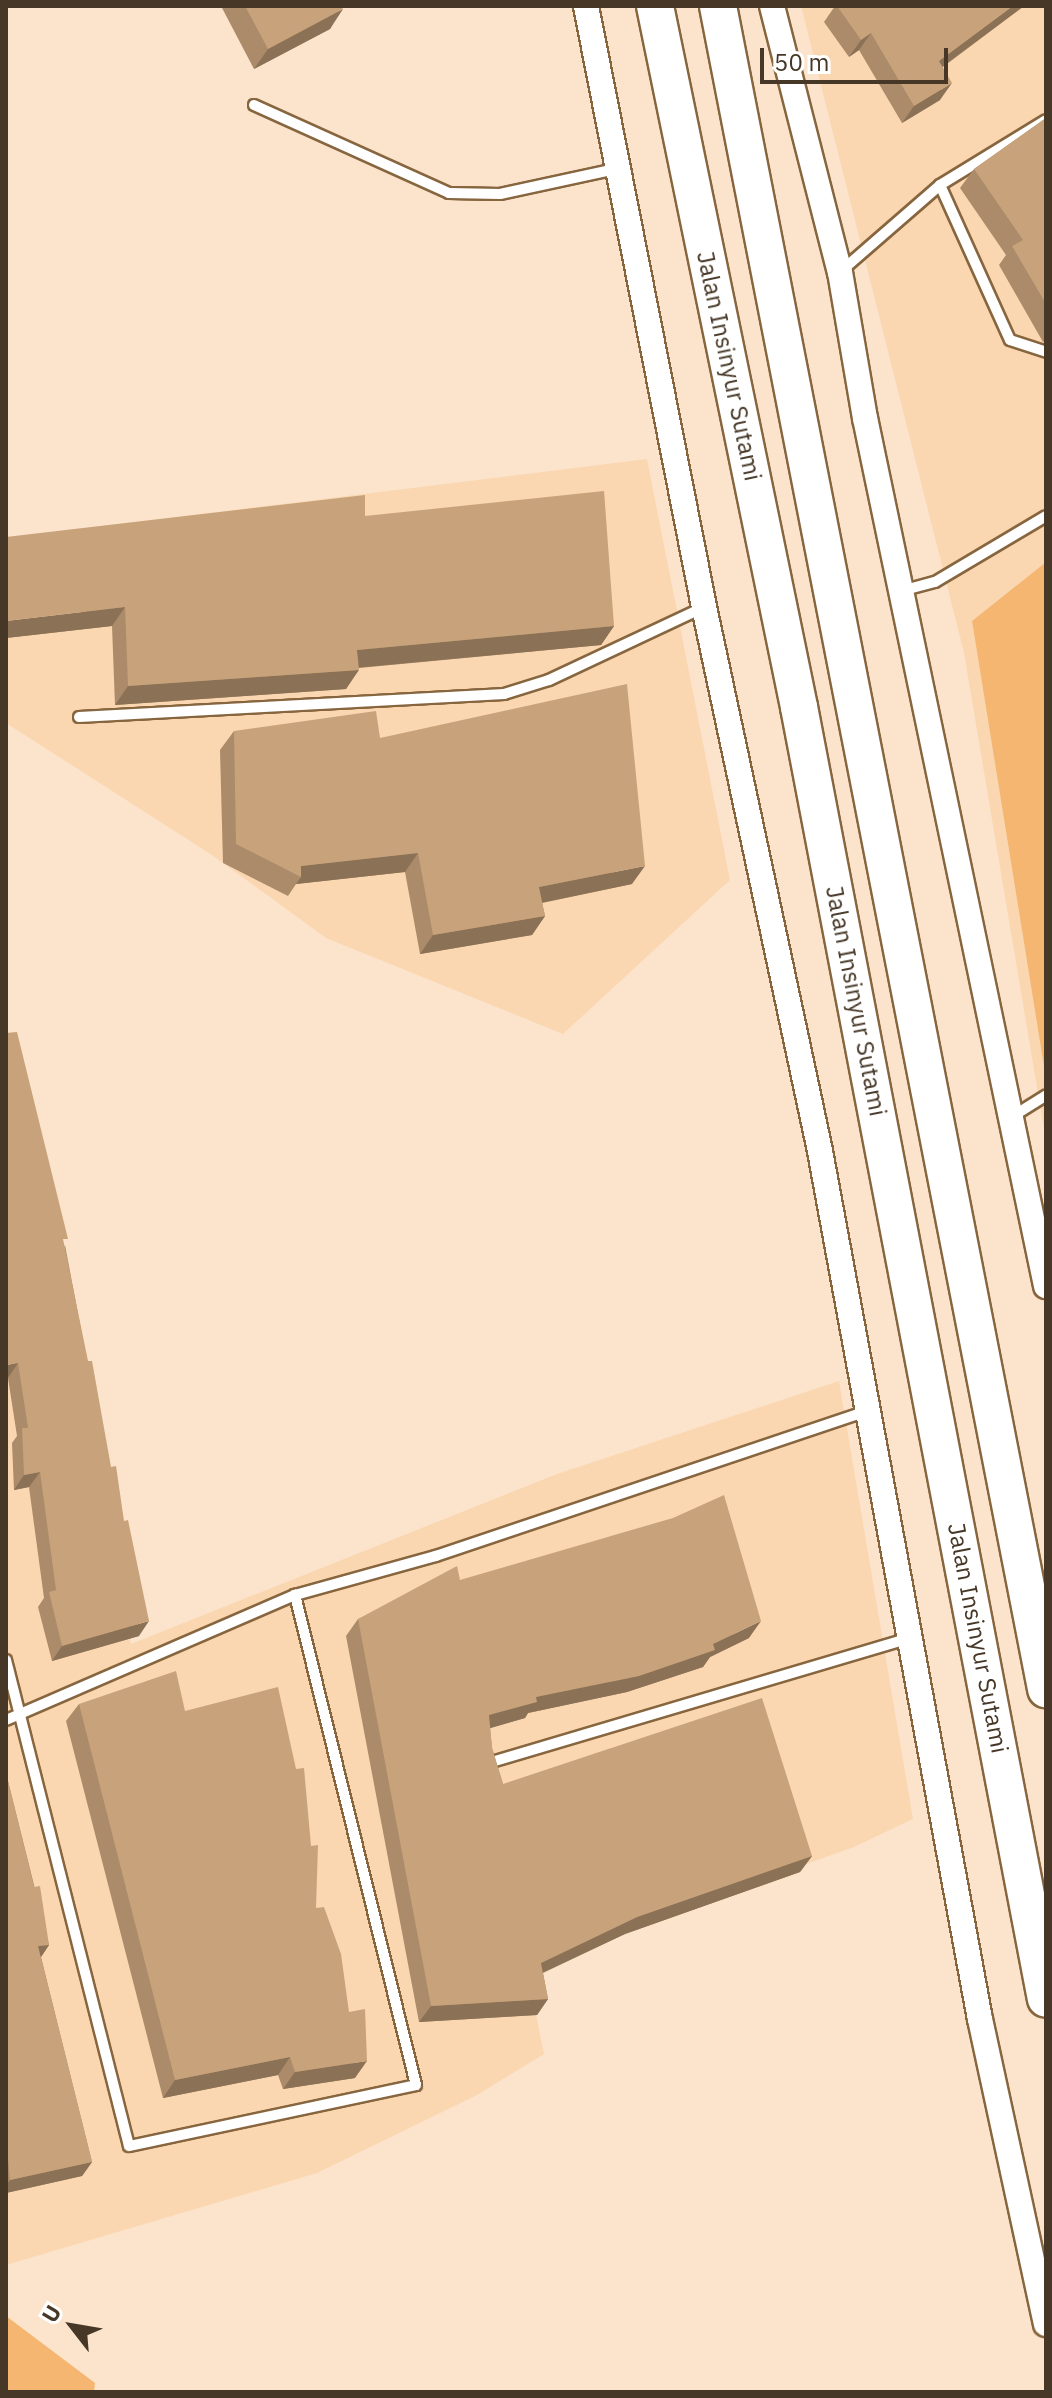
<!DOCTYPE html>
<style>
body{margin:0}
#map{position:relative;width:1052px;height:2398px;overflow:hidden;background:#fbe4cb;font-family:"IBM Plex Sans",sans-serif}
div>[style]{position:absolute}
.built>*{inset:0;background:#fad7b1}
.green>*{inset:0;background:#f4b670}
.roads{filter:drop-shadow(2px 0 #87663f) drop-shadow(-2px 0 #87663f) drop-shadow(0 2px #87663f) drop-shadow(0 -2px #87663f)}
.service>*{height:10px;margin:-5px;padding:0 5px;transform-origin:5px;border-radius:5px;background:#fff}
.tertiary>*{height:24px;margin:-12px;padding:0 12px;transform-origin:12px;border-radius:12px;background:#fff}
.motorway>*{height:36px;margin:-18px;padding:0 18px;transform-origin:18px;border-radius:18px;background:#fff}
.wall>*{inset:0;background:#ab8b69}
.shaded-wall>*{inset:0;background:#8b7155}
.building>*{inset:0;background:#c7a27a}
span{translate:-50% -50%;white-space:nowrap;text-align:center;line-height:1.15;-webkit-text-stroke:6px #fff;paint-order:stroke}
.street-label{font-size:24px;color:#463727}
.frame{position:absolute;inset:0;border:8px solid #463727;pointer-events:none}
.north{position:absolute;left:32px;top:2286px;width:80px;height:80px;-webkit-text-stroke:6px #fff;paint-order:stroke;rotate:301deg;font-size:22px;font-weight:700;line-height:32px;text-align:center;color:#463727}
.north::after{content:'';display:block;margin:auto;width:28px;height:36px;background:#463727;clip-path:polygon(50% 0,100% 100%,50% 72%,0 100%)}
.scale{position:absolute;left:760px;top:48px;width:188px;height:36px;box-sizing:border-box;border:4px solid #463727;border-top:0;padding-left:10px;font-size:24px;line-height:28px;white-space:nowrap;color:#463727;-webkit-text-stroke:6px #fff;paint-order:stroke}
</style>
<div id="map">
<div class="built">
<i style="clip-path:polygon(801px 6px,1046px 6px,1046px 562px,972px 621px,1046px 1079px,1046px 1141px,964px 653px)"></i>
<i style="clip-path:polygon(647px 459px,730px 880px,563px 1034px,326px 938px,212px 855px,6px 723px,6px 538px)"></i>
<i style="clip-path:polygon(6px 1077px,131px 1644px,557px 1474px,839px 1381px,913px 1819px,854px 1847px,526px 1964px,544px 2054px,477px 2095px,317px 2173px,6px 2265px)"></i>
</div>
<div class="green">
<i style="clip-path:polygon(1046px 562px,1046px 1079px,972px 621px)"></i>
<i style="clip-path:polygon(6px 2316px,95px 2383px,94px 2392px,6px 2392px)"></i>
</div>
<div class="roads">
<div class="service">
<i style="left:254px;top:105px;width:214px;rotate:24.3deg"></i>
<i style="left:449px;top:193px;width:51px;rotate:1.1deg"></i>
<i style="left:500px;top:194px;width:123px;rotate:-12.2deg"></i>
<i style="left:940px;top:185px;width:170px;rotate:65.7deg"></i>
<i style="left:1010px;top:340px;width:38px;rotate:18deg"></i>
<i style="left:840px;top:272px;width:133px;rotate:-41deg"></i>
<i style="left:940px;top:185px;width:124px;rotate:-31.5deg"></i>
<i style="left:901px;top:591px;width:35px;rotate:-15deg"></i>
<i style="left:935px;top:582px;width:129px;rotate:-30.7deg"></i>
<i style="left:79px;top:717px;width:426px;rotate:-3.1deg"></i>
<i style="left:504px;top:694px;width:47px;rotate:-17.3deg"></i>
<i style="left:549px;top:680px;width:169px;rotate:-25.2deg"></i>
<i style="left:1013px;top:1116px;width:39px;rotate:-32deg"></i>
<i style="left:6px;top:1660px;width:501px;rotate:75.8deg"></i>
<i style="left:129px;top:2146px;width:293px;rotate:-12deg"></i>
<i style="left:416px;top:2085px;width:505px;rotate:-103.87deg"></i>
<i style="left:6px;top:1720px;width:315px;rotate:-23.4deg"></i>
<i style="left:295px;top:1595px;width:146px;rotate:-15.5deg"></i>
<i style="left:436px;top:1556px;width:456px;rotate:-18.6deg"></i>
<i style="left:488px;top:1763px;width:439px;rotate:-16.5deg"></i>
</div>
<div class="tertiary">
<i style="left:586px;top:6px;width:612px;rotate:78.89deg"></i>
<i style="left:704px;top:607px;width:556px;rotate:77.96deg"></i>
<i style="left:820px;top:1151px;width:883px;rotate:79.56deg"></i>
<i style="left:980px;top:2019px;width:312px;rotate:77.8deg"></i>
<i style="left:772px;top:6px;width:275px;rotate:75.7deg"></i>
<i style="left:840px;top:272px;width:148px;rotate:80.3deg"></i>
<i style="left:865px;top:418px;width:887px;rotate:78.22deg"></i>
</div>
<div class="motorway">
<i style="left:655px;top:6px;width:716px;rotate:78.39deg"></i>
<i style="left:799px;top:707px;width:1315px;rotate:79.18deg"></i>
<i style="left:718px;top:6px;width:1715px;rotate:78.97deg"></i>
</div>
</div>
<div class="wall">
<i style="clip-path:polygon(221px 6px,341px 6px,330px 29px,254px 69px)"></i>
<i style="clip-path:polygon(835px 6px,1024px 6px,943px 67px,940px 100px,902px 123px,859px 50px,849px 57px,824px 22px)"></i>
<i style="clip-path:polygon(1046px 118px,1046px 340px,1043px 342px,999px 265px,1006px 255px,960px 188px,974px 169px)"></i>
<i style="clip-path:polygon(365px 516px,614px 626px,601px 645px,359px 668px,346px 689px,115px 705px,112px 626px,6px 638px)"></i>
<i style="clip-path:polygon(234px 731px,380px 738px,632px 884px,542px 903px,545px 916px,532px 935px,420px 954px,405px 872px,296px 884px,288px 896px,223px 863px,220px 750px)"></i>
<i style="clip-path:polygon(65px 1245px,139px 1636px,52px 1661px,38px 1607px,44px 1598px,29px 1487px,14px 1490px,12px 1443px,17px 1436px,8px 1378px)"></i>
<i style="clip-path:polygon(460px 1580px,749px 1638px,710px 1657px,703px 1667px,627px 1692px,528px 1713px,525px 1718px,490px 1728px,492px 1748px,503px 1784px,812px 1856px,800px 1872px,625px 1934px,543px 1973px,548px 1999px,537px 2015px,419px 2022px,346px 1636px,358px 1619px)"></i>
<i style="clip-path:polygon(79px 1704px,185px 1711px,316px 1908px,355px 2078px,283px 2089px,278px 2075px,163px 2098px,66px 1721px)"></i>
<i style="clip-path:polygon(6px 1773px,49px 1945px,41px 1957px,92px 2162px,82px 2176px,6px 2193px)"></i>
</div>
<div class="shaded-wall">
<i style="clip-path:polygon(1013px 6px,1024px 6px,927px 78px,939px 61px)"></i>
<i style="clip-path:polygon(343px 9px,330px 29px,254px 69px,268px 49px)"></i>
<i style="clip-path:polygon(871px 33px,859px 50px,849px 57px,861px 40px)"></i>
<i style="clip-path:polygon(952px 83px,940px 100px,902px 123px,914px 106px)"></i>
<i style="clip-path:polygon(125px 607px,112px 626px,6px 638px,6px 621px)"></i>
<i style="clip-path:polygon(614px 626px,601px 645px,343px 669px,357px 650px)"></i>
<i style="clip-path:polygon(359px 670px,346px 689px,115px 705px,128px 686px)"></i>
<i style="clip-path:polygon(418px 853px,405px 872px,296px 884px,301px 877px,301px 866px)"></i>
<i style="clip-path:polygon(645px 866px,632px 884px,526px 906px,539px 887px)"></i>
<i style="clip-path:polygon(545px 916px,532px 935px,420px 954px,433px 935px)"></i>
<i style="clip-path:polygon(18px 1363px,8px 1378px,6px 1378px,6px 1365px)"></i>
<i style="clip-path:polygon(40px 1472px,29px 1487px,14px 1490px,24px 1475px)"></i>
<i style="clip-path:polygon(149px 1621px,139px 1636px,52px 1661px,62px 1646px)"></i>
<i style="clip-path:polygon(761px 1621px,749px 1638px,710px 1657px,703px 1667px,627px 1692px,528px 1713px,525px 1718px,477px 1732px,489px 1715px,536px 1697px,713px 1644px)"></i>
<i style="clip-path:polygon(812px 1856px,800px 1872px,625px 1934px,529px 1979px,541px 1963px,637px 1917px)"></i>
<i style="clip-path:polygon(49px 1945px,39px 1960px,38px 1946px)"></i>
<i style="clip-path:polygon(548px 1999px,537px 2015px,419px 2022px,431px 2006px)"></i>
<i style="clip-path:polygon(290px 2057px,278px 2075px,163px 2098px,175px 2080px)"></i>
<i style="clip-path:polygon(367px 2061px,355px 2078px,283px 2089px,295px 2072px)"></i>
<i style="clip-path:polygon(92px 2162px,82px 2176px,6px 2193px,6px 2186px,10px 2180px)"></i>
</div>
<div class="building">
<i style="clip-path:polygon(245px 6px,341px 6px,343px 9px,268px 49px)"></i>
<i style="clip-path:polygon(837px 6px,1013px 6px,939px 61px,952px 83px,914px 106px,871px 33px,861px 40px)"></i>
<i style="clip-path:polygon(1046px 118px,1046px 304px,1012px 246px,1023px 240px,974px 169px)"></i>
<i style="clip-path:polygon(604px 491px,614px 626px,357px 650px,359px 670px,128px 686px,125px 607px,6px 621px,6px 537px,365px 495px,365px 516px)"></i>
<i style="clip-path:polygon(627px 684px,645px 866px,539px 887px,545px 916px,433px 935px,418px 853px,301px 866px,301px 877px,236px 844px,234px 731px,376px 711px,380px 738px)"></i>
<i style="clip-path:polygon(17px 1032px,68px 1239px,63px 1239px,88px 1361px,92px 1361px,111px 1467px,116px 1466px,124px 1521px,128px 1520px,149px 1621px,62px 1646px,49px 1592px,56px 1590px,40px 1472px,24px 1475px,22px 1428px,28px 1428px,18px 1363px,6px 1365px,6px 1033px)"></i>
<i style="clip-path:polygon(724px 1495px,761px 1621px,713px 1644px,715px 1650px,639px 1676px,536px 1697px,537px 1702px,489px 1715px,492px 1748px,503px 1784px,762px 1698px,812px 1856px,637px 1917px,541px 1963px,548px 1999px,431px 2006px,358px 1619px,457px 1566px,460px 1580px,673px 1518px)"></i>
<i style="clip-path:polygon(176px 1671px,185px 1711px,278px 1687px,296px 1769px,304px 1768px,311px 1846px,318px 1845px,316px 1908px,324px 1907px,341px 1954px,349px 2012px,365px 2009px,367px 2061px,295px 2072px,290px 2057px,175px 2080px,79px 1704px)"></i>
<i style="clip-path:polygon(6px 1773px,34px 1887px,40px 1886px,49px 1945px,38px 1946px,92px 2162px,10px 2180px,6px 2137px)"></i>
</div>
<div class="street-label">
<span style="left:729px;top:366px;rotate:78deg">Jalan Insinyur Sutami</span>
<span style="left:856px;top:1001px;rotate:79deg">Jalan Insinyur Sutami</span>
<span style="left:978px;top:1638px;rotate:79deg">Jalan Insinyur Sutami</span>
</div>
<div class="frame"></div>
<div class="north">U</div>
<div class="scale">50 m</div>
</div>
